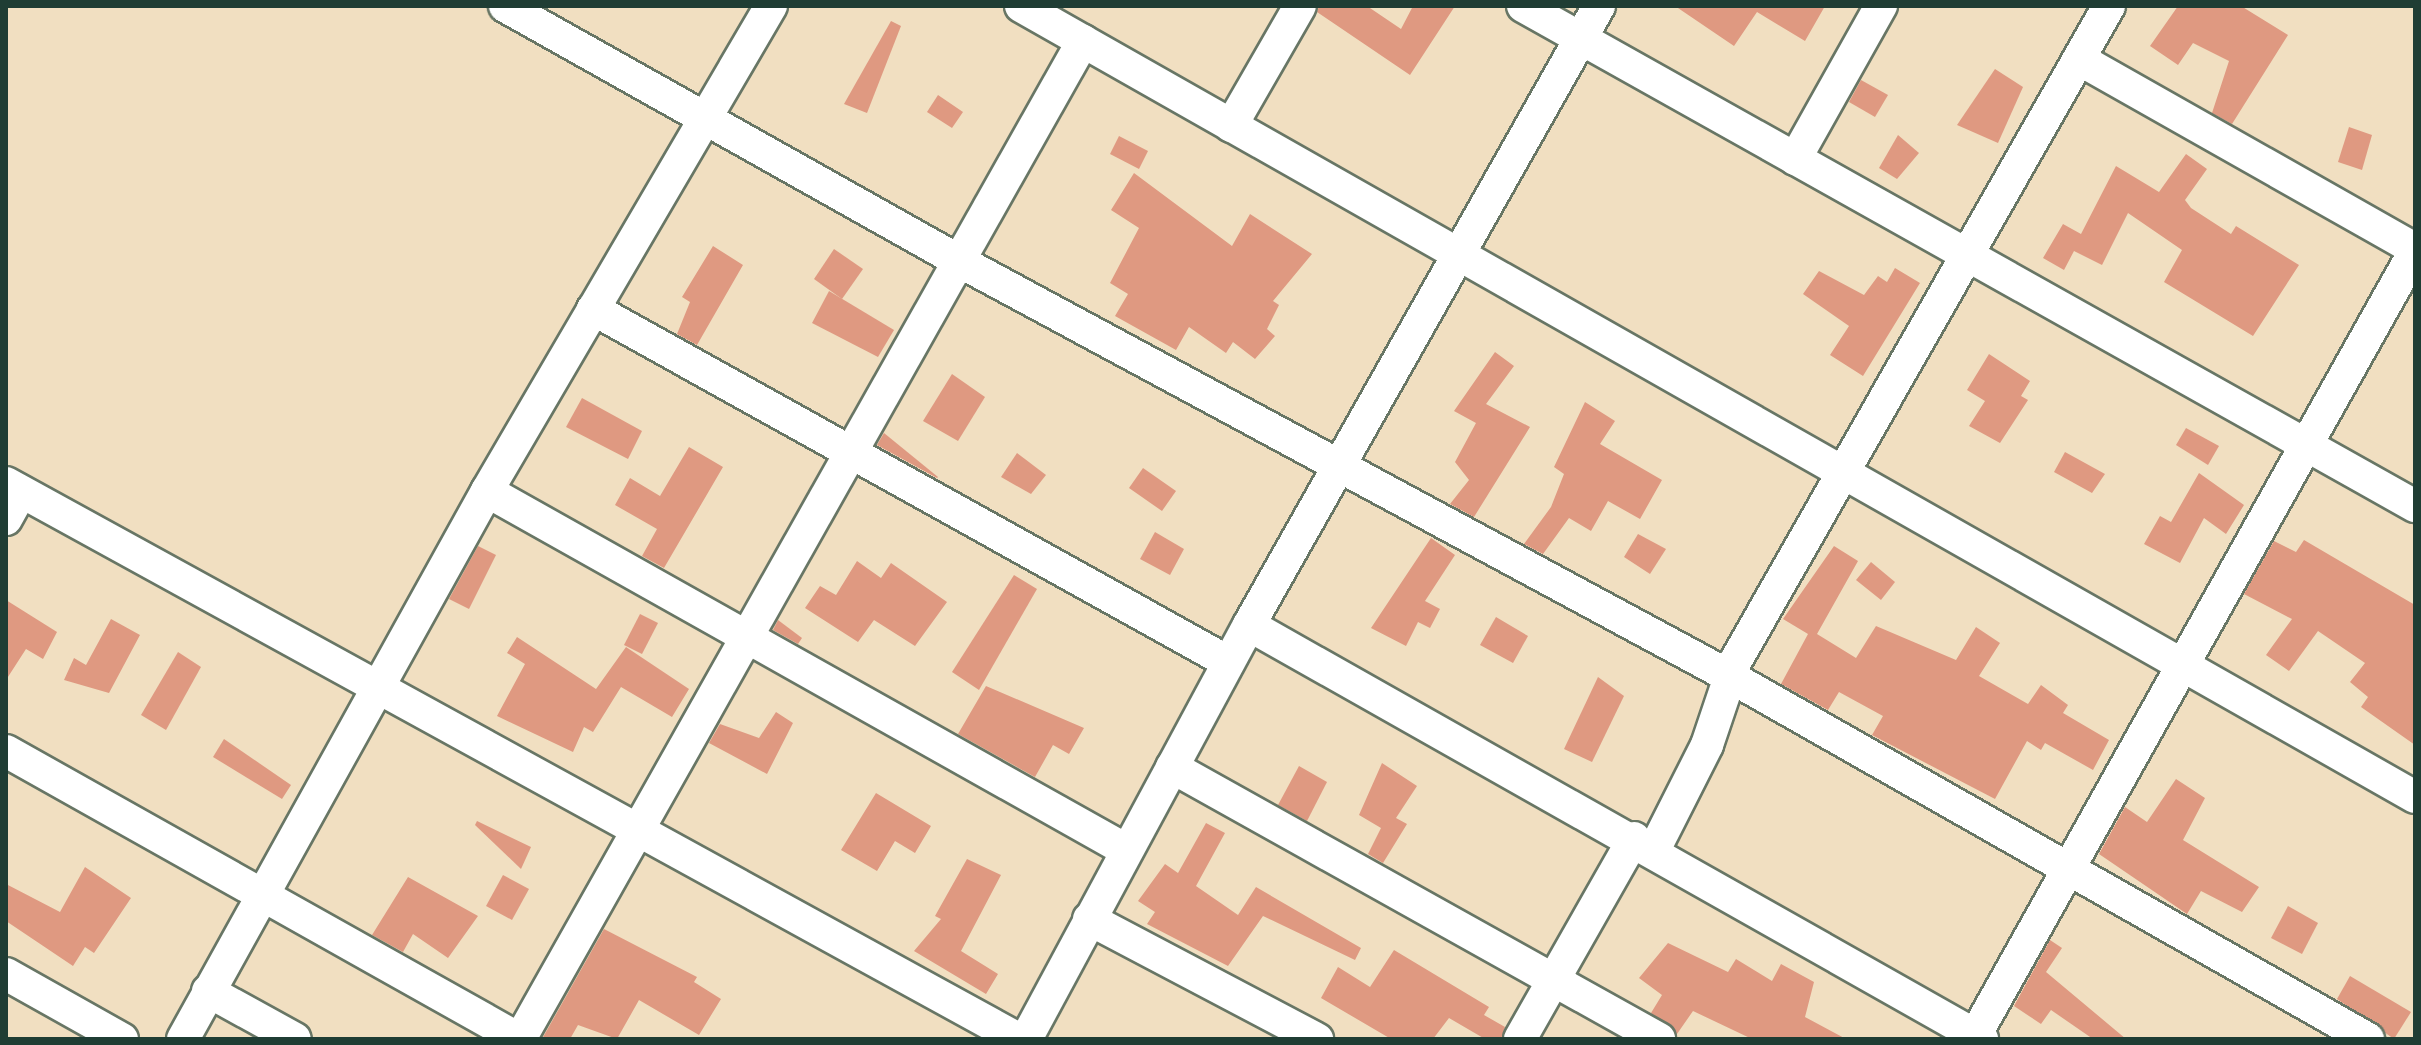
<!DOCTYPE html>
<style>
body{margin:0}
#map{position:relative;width:2421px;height:1045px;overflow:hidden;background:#f1dfc1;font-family:Sriracha,sans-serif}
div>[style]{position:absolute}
.building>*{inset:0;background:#df9981}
.roads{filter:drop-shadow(2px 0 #687665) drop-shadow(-2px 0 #687665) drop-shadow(0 2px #687665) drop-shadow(0 -2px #687665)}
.minor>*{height:32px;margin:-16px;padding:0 16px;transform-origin:16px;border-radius:16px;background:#fff}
span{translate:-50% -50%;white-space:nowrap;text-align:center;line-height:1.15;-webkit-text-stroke:8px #fbf7ec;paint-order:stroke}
.frame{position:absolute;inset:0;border:8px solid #1f3d34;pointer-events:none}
</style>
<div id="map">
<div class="building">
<i style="clip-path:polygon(1319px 6px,1367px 6px,1401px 29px,1413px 6px,1455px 6px,1410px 75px,1317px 12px)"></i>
<i style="clip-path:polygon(1675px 6px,1825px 6px,1805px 41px,1757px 12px,1734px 46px)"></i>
<i style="clip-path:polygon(2178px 6px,2241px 6px,2288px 35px,2232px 124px,2212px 113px,2229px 61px,2193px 43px,2178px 65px,2150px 46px)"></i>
<i style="clip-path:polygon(891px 21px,901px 26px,867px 113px,844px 104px)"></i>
<i style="clip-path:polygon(1995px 69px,2023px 87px,1998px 143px,1957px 125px)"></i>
<i style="clip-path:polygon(1861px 80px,1888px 95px,1875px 117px,1849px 102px)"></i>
<i style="clip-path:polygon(938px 95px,963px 112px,952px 128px,927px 112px)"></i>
<i style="clip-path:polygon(2349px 127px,2372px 135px,2362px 170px,2338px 162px)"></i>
<i style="clip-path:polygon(1898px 135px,1919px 153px,1897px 179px,1879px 168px)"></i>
<i style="clip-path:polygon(1119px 136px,1148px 151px,1139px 169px,1110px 154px)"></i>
<i style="clip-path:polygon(2186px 154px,2207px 169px,2185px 200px,2191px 208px,2231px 234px,2236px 226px,2299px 265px,2253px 336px,2164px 282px,2182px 250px,2128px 213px,2102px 265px,2074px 251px,2064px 270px,2043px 258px,2063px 224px,2081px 234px,2116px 166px,2159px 192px)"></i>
<i style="clip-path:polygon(1134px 173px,1232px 246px,1250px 214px,1312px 254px,1273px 301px,1279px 305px,1267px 329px,1275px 336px,1255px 359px,1233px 342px,1226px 353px,1189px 327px,1176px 350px,1115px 316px,1128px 294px,1110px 283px,1139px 228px,1111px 210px)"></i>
<i style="clip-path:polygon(713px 246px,743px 265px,697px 345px,677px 334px,690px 302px,682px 297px)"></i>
<i style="clip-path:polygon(834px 249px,863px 269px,842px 299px,814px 279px)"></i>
<i style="clip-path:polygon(1895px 268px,1920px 283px,1863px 376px,1830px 355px,1849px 326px,1803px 294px,1819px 271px,1864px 295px,1878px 276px,1887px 282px)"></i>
<i style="clip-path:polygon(829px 291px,894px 330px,878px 357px,812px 323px)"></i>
<i style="clip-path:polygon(1495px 352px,1514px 366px,1486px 404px,1530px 427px,1474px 517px,1450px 504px,1469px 480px,1455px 462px,1476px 423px,1454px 411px)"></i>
<i style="clip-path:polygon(1989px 354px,2030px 381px,2021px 396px,2028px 400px,2000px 443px,1969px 426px,1985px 401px,1967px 390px)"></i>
<i style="clip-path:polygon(952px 374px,985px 397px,958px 441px,923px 421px)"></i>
<i style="clip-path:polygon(582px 398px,642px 431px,628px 459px,566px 427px)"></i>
<i style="clip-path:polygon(1585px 402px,1615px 421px,1600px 444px,1662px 480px,1640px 519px,1608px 501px,1591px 531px,1569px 518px,1543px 554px,1524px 544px,1551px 507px,1564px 474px,1554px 467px)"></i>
<i style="clip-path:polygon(2186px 428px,2219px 446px,2208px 465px,2176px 445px)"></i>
<i style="clip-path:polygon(884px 433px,938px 477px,937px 478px,877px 445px)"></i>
<i style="clip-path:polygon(689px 447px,723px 467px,664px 568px,642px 556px,657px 529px,615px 505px,630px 478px,660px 496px)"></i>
<i style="clip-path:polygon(2065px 452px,2105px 474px,2092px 493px,2054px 472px)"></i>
<i style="clip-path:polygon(1017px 453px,1046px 475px,1031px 494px,1001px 477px)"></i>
<i style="clip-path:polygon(1143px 468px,1176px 491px,1162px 511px,1129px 488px)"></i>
<i style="clip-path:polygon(2199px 473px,2244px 505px,2226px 534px,2204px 518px,2180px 563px,2144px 544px,2160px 516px,2171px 522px)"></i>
<i style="clip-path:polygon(1155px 532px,1184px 549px,1170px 575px,1140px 559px)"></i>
<i style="clip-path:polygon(1638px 534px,1666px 549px,1650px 574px,1624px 557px)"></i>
<i style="clip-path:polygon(1431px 538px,1455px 555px,1425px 601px,1440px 609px,1430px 628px,1418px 622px,1406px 646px,1371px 628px)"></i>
<i style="clip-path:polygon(2304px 540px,2415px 605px,2415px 745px,2361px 707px,2368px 697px,2350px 682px,2365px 663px,2318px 631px,2289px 671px,2266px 655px,2292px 619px,2244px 594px,2274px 541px,2296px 552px)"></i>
<i style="clip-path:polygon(478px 546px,496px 555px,469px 609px,449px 599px)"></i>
<i style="clip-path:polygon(1834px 546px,1858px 561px,1817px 634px,1856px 658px,1876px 626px,1956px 660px,1976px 627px,2000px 643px,1979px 676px,2028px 704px,2041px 685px,2068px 705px,2063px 713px,2109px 740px,2093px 770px,2045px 743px,2041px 750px,2027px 741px,1995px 799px,1872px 735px,1883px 716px,1839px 692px,1828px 710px,1781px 684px,1808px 634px,1783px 619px)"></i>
<i style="clip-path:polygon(857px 561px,881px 578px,891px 563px,947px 602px,915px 646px,874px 620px,858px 642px,805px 608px,820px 586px,836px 595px)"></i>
<i style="clip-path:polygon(1871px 562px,1895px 582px,1881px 600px,1856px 580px)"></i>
<i style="clip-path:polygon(1014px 575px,1037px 589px,979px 690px,952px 672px)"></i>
<i style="clip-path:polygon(6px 600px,57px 632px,43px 659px,26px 649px,6px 680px)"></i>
<i style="clip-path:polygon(640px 614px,658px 623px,642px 654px,624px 645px)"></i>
<i style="clip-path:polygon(1496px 617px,1528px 636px,1513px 663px,1480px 645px)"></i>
<i style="clip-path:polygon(111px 619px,140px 635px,109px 693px,64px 680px,74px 658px,86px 665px)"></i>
<i style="clip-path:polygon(778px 620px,802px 638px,798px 644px,773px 630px)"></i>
<i style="clip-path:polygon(517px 637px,596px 689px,626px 647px,689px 689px,672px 717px,621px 687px,593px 732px,584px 727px,573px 752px,497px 716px,525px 664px,507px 653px)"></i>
<i style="clip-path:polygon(178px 652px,201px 667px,166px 730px,141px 715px)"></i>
<i style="clip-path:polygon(1598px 677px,1624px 696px,1592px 762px,1564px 749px)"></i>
<i style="clip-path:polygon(986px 686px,1084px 728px,1069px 754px,1053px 745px,1035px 777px,958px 734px)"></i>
<i style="clip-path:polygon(776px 712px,793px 723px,767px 774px,709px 743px,720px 724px,759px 738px)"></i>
<i style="clip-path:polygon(224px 739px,291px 785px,282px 799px,213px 757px)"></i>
<i style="clip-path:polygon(1382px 763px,1417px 786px,1396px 818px,1407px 824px,1383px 863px,1368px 854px,1381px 828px,1359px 815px)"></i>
<i style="clip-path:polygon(1299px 766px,1327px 782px,1307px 821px,1278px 805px)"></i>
<i style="clip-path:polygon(2176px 779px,2205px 798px,2183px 840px,2259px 887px,2242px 912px,2201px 891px,2187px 914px,2099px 854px,2125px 807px,2147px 822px)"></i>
<i style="clip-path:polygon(876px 793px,931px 826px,915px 853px,895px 841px,877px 871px,841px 850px)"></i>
<i style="clip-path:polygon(477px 821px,531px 847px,521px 869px,475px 825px)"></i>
<i style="clip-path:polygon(1206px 823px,1225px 833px,1196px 886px,1238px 915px,1256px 887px,1361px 948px,1355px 960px,1263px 916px,1228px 966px,1147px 924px,1155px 912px,1138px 901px,1165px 864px,1178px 873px)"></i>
<i style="clip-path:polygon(967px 859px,1001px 875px,961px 951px,998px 974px,986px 994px,914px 951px,941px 919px,935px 916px)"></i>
<i style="clip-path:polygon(85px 867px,131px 898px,94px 953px,85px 947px,73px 966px,6px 921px,6px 884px,60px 912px)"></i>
<i style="clip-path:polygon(503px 875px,529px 889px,512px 920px,486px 906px)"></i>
<i style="clip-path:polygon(408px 877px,478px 916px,448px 958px,413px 934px,403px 952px,372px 935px)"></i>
<i style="clip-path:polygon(2288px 906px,2318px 923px,2302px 954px,2271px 938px)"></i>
<i style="clip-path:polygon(604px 929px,697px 977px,694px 982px,721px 999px,699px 1035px,639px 1000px,617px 1039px,578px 1025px,570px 1039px,542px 1039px)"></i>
<i style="clip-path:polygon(2050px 940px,2062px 948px,2046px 972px,2126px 1039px,2093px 1039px,2051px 1010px,2041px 1024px,2014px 1006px)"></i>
<i style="clip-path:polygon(1668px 943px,1728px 972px,1736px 959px,1772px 981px,1781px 964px,1814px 982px,1805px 1017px,1846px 1039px,1752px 1039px,1693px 1011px,1677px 1034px,1651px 1013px,1662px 995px,1639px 978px)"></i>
<i style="clip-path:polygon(1394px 950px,1489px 1007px,1484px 1015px,1505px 1027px,1501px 1039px,1485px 1039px,1449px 1018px,1433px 1039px,1391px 1039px,1321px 998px,1338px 967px,1370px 987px)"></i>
<i style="clip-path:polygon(2350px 976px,2411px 1012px,2394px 1039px,2337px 999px)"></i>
</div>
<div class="roads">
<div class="minor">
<i style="left:505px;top:6px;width:521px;rotate:29.32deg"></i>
<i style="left:959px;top:261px;width:875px;rotate:28.32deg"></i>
<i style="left:1729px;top:676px;width:735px;rotate:29.6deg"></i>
<i style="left:1021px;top:6px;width:1603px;rotate:29.57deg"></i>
<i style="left:1523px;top:6px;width:1023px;rotate:29.27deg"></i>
<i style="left:2079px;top:59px;width:386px;rotate:29.5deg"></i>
<i style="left:1231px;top:126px;width:138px;rotate:-60.1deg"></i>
<i style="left:1795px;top:159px;width:176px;rotate:-60.7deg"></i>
<i style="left:593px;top:309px;width:727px;rotate:29.07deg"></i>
<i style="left:6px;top:483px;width:1155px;rotate:28.78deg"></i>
<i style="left:487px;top:491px;width:733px;rotate:29.33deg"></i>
<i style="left:6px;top:519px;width:31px;rotate:-61deg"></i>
<i style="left:1249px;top:625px;width:842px;rotate:29.46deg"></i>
<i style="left:6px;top:751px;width:588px;rotate:29.31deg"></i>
<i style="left:1172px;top:767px;width:558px;rotate:29.18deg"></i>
<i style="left:1654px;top:850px;width:118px;rotate:-63.2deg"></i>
<i style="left:1707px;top:745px;width:88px;rotate:-71.4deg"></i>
<i style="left:1735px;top:662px;width:755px;rotate:-60.31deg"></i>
<i style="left:1089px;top:919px;width:258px;rotate:27.8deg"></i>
<i style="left:6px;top:974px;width:133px;rotate:29.3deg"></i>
<i style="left:208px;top:991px;width:99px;rotate:28.9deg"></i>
<i style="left:183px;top:1039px;width:627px;rotate:-60.98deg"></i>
<i style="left:487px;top:491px;width:562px;rotate:-59.65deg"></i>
<i style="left:520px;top:1039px;width:1146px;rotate:-60.57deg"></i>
<i style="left:1026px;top:1039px;width:470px;rotate:-61.7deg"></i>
<i style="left:1249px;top:625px;width:711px;rotate:-60.51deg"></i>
<i style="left:1520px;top:1039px;width:231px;rotate:-60.4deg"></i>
<i style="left:1973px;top:1039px;width:903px;rotate:-60.71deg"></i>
</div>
</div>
<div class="frame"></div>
</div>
